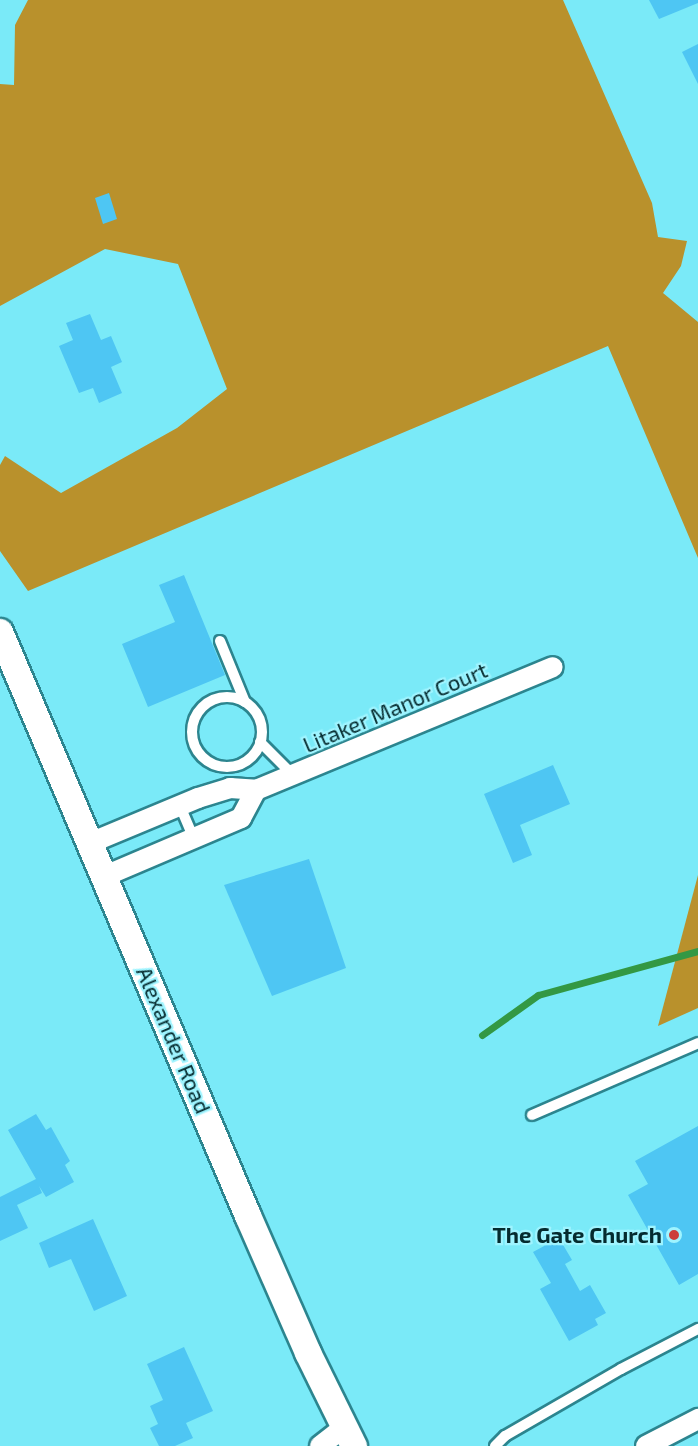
<!DOCTYPE html>
<style>
body{margin:0}
#map{position:relative;width:698px;height:1446px;overflow:hidden;background:#7aeaf8;font-family:"Exo 2",sans-serif}
div>[style]{position:absolute}
.forest>*{inset:0;background:#b9912c}
.stream>*{height:7px;margin:-3.5px;padding:0 3.5px;transform-origin:3.5px;border-radius:3.5px;background:#339844}
.building>*{inset:0;background:#4ec6f3}
.roads{filter:drop-shadow(2px 0 #2c858f) drop-shadow(-2px 0 #2c858f) drop-shadow(0 2px #2c858f) drop-shadow(0 -2px #2c858f)}
.service>*{height:10px;margin:-5px;padding:0 5px;transform-origin:5px;border-radius:5px;background:#fff}
.service>.ring{margin:-5px;padding:0;box-sizing:content-box;background:none;border:10px solid #fff;border-radius:50%}
.minor>*{height:20px;margin:-10px;padding:0 10px;transform-origin:10px;border-radius:10px;background:#fff}
.tertiary>*{height:26px;margin:-13px;padding:0 13px;transform-origin:13px;border-radius:13px;background:#fff}
.dots>*{width:16px;height:16px;translate:-50% -50%;box-sizing:border-box;border:3px solid #9ff4ff;border-radius:50%}
span{translate:-50% -50%;white-space:nowrap;text-align:center;line-height:1.15;-webkit-text-stroke:4.5px #9ff4ff;paint-order:stroke}
.street-label{font-size:22px;color:#052b2f}
.poi-label{font-size:22px;color:#052b2f;font-weight:700}
.right{translate:-100% -50%;text-align:right}
</style>
<div id="map">
<div class="forest">
<i style="clip-path:polygon(28px 0,563px 0,652px 203px,658px 237px,687px 241px,681px 266px,663px 293px,698px 322px,698px 558px,608px 346px,28px 591px,0 551px,0 465px,5px 456px,61px 493px,177px 428px,227px 389px,178px 264px,105px 249px,0 306px,0 84px,14px 85px,15px 25px)"></i>
<i style="clip-path:polygon(698px 875px,698px 1008px,658px 1026px)"></i>
</div>
<div class="stream">
<i style="left:482px;top:1035px;width:69px;rotate:-35.5deg"></i>
<i style="left:538px;top:995px;width:166px;rotate:-15.4deg"></i>
</div>
<div class="building">
<i style="clip-path:polygon(649px 0,698px 0,698px 3px,659px 19px)"></i>
<i style="clip-path:polygon(698px 44px,698px 84px,682px 52px)"></i>
<i style="clip-path:polygon(109px 193px,117px 219px,103px 224px,95px 198px)"></i>
<i style="clip-path:polygon(90px 314px,101px 340px,111px 336px,122px 362px,111px 367px,122px 393px,99px 403px,93px 388px,79px 393px,59px 346px,73px 340px,66px 323px)"></i>
<i style="clip-path:polygon(184px 575px,225px 675px,148px 707px,122px 644px,175px 622px,159px 585px)"></i>
<i style="clip-path:polygon(553px 765px,570px 804px,520px 825px,532px 855px,513px 863px,484px 794px)"></i>
<i style="clip-path:polygon(309px 859px,346px 968px,272px 996px,224px 885px)"></i>
<i style="clip-path:polygon(36px 1114px,46px 1130px,51px 1127px,70px 1161px,65px 1165px,74px 1182px,46px 1197px,39px 1186px,42px 1193px,17px 1205px,28px 1228px,0 1241px,0 1197px,36px 1179px,8px 1130px)"></i>
<i style="clip-path:polygon(698px 1126px,698px 1274px,679px 1285px,628px 1195px,648px 1184px,635px 1161px)"></i>
<i style="clip-path:polygon(93px 1219px,127px 1296px,94px 1311px,71px 1259px,49px 1268px,39px 1243px)"></i>
<i style="clip-path:polygon(559px 1238px,572px 1260px,565px 1264px,580px 1291px,590px 1285px,606px 1313px,595px 1319px,598px 1325px,569px 1341px,540px 1289px,551px 1283px,533px 1252px)"></i>
<i style="clip-path:polygon(184px 1347px,213px 1411px,186px 1423px,193px 1438px,175px 1446px,159px 1446px,150px 1428px,158px 1424px,150px 1406px,163px 1400px,147px 1364px)"></i>
</div>
<div class="roads">
<div class="service">
<i style="left:220px;top:641px;width:66px;rotate:67.7deg"></i>
<i class="ring" style="left:192px;top:697px;width:60px;height:60px"></i>
<i style="left:260px;top:742px;width:47px;rotate:45deg"></i>
<i style="left:180px;top:806px;width:34px;rotate:67deg"></i>
<i style="left:532px;top:1115px;width:181px;rotate:-23.4deg"></i>
<i style="left:495px;top:1446px;width:14px;rotate:-45deg"></i>
<i style="left:505px;top:1436px;width:134px;rotate:-30deg"></i>
<i style="left:621px;top:1369px;width:87px;rotate:-27.5deg"></i>
</div>
<div class="minor">
<i style="left:90px;top:843px;width:117px;rotate:-22.6deg"></i>
<i style="left:198px;top:798px;width:34px;rotate:-17deg"></i>
<i style="left:230px;top:788px;width:26px;rotate:4deg"></i>
<i style="left:256px;top:790px;width:321px;rotate:-22.5deg"></i>
<i style="left:105px;top:876px;width:148px;rotate:-23.1deg"></i>
<i style="left:241px;top:818px;width:32px;rotate:-62deg"></i>
<i style="left:320px;top:1446px;width:31px;rotate:-38deg"></i>
<i style="left:646px;top:1446px;width:59px;rotate:-27.4deg"></i>
</div>
<div class="tertiary">
<i style="left:0;top:632px;width:634px;rotate:66.99deg"></i>
<i style="left:248px;top:1216px;width:150px;rotate:66.3deg"></i>
<i style="left:308px;top:1353px;width:104px;rotate:63.7deg"></i>
</div>
</div>
<div class="dots">
<i style="left:674px;top:1235px;background:#cc3e3a"></i>
</div>
<div class="street-label">
<span style="left:395px;top:707px;rotate:-23deg">Litaker Manor Court</span>
<span style="left:174px;top:1040px;rotate:67deg">Alexander Road</span>
</div>
<div class="poi-label">
<span class="right" style="left:662px;top:1235px">The Gate Church</span>
</div>
</div>
